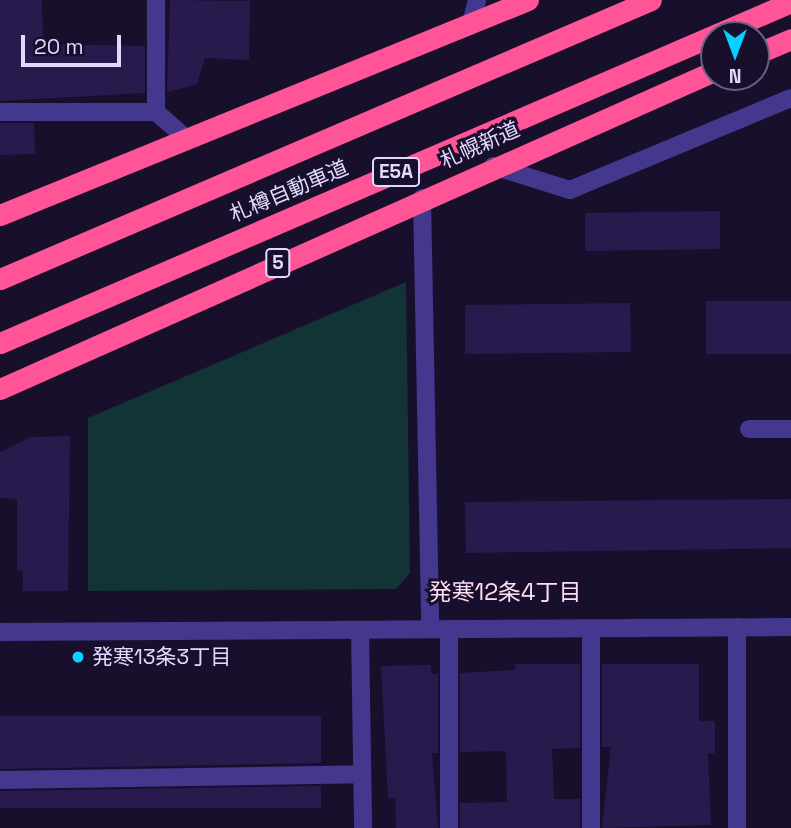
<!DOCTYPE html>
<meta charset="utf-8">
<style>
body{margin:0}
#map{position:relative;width:791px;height:828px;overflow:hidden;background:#170f2c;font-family:"Space Grotesk","Noto Sans JP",sans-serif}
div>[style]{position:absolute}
.green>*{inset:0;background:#123436}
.building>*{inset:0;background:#291a4e}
.minor>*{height:18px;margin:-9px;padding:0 9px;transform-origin:9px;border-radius:9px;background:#43388d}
.highway>*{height:21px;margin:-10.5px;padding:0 10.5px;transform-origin:10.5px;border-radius:10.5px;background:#ff5597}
.dots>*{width:19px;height:19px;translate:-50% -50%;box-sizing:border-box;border:4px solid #170f2c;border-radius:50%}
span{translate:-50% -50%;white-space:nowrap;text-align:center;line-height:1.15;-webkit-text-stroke:6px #170f2c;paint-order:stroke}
.shield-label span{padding:2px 5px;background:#170f2c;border:2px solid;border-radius:5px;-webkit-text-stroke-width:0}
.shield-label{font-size:19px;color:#e1daff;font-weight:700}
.street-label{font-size:21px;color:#e1daff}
.poi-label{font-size:21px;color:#e1daff}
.left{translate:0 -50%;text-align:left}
.neighbourhood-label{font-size:23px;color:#ffdcef}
.north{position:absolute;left:700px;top:21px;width:70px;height:70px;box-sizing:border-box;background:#170f2c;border:2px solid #686080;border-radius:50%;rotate:180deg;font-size:19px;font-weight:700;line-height:28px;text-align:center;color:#e1daff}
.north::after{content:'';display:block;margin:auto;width:24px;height:32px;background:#06d0ff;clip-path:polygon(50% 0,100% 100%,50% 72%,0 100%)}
.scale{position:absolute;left:21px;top:35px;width:100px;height:32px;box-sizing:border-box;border:4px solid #e1daff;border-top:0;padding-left:9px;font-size:21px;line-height:24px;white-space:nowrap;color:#e1daff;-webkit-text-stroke:5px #170f2c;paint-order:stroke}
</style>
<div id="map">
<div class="green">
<i style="clip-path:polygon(406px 282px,410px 573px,396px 589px,88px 591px,88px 418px)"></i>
</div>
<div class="building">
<i style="clip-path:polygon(0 0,42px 0,43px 44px,145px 46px,145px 93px,0 101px)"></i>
<i style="clip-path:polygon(170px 0,250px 1px,249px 60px,205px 58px,197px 84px,167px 92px)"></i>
<i style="clip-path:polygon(0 123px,34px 123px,35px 154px,0 155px)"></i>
<i style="clip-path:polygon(720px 211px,720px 249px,585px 251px,585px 213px)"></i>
<i style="clip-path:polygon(706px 301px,791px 301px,791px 354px,706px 354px)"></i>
<i style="clip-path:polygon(630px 303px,631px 352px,465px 354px,465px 305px)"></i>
<i style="clip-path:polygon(70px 436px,68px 591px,23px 591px,23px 570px,17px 571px,17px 499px,0 498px,0 452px,31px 437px)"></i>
<i style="clip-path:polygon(791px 499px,791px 548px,466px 553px,465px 502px)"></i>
<i style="clip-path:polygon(515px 664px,580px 664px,580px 748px,552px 749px,554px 799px,580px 799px,580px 828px,460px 828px,460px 803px,507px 802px,506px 751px,460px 752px,460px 673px,515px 670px)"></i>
<i style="clip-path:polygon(602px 664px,699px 664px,699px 721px,715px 721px,715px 753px,708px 753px,711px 825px,602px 828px,611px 747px,602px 747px)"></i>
<i style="clip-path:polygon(431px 665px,431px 674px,438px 674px,438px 753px,432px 753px,438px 828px,396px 828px,395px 798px,388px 798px,381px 666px)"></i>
<i style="clip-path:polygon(0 716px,321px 716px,321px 763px,0 769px)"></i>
<i style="clip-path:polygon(321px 786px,321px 808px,0 808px,0 791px)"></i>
</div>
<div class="minor">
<i style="left:471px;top:23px;width:24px;rotate:-75deg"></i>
<i style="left:0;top:112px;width:156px"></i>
<i style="left:156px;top:112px;width:41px;rotate:41.1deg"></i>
<i style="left:156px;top:112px;width:112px;rotate:-90deg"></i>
<i style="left:493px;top:166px;width:81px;rotate:17.3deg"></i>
<i style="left:570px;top:190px;width:239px;rotate:-22.6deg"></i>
<i style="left:422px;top:198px;width:431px;rotate:88.9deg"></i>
<i style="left:749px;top:429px;width:42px"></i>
<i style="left:591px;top:628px;width:200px;rotate:90deg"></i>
<i style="left:449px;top:629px;width:199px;rotate:90deg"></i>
<i style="left:360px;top:630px;width:198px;rotate:89.1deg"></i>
<i style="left:0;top:632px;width:791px;rotate:-0.36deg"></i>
<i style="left:0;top:780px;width:362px;rotate:-0.9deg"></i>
<i style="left:737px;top:828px;width:201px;rotate:-90deg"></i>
</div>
<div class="highway">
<i style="left:756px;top:54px;width:38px;rotate:-23deg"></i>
<i style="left:0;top:215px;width:570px;rotate:-22.16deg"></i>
<i style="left:0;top:279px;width:708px;rotate:-23.2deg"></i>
<i style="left:0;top:343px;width:861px;rotate:-23.32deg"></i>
<i style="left:0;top:389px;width:782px;rotate:-24.01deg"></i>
</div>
<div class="dots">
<i style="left:78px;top:657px;background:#06d0ff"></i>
</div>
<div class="shield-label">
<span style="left:396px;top:172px">E5A</span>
<span style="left:278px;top:263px">5</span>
</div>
<div class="street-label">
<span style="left:480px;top:145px;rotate:-24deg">札幌新道</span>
<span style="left:289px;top:191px;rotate:-23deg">札樽自動車道</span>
</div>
<div class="poi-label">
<span class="left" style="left:92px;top:657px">発寒13条3丁目</span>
</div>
<div class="neighbourhood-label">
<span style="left:505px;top:592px">発寒12条4丁目</span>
</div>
<div class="north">N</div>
<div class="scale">20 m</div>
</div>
